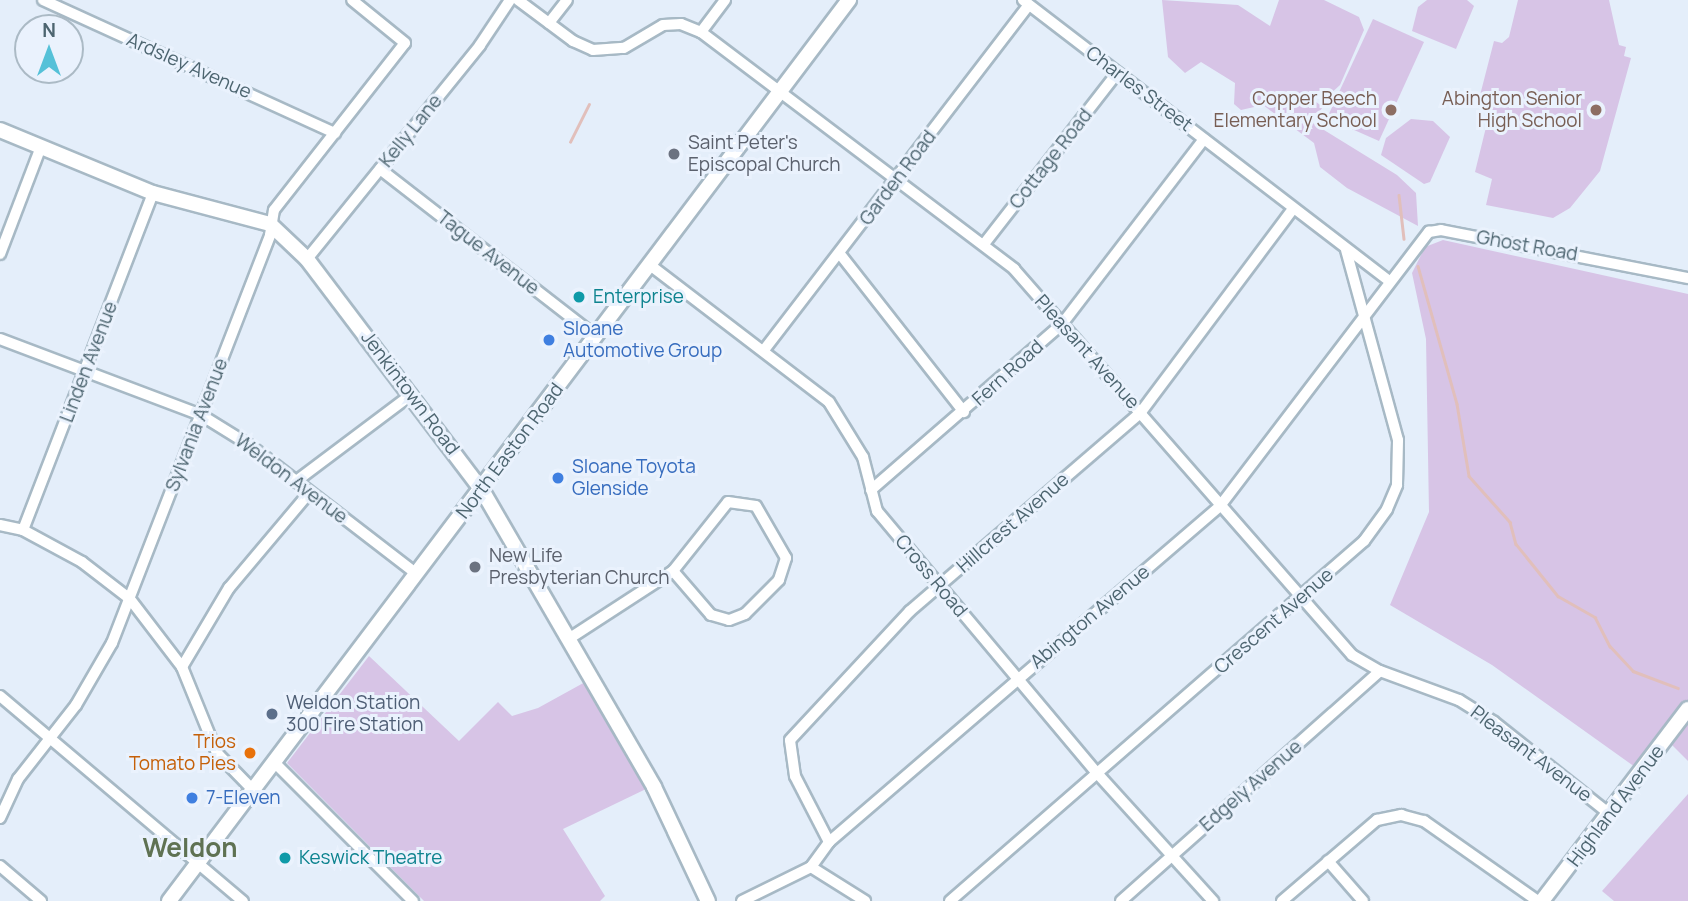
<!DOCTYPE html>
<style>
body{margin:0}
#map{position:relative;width:1688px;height:901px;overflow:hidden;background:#e4eefa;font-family:Manrope,sans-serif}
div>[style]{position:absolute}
.green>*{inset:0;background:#d7c4e6}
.stream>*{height:2.5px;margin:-1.25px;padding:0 1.25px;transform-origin:1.25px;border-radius:1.25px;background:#e1bfbb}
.roads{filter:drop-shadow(2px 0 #a7b9c5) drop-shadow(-2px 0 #a7b9c5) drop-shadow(0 2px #a7b9c5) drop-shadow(0 -2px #a7b9c5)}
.street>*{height:10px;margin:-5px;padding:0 5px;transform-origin:5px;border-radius:5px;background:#fff}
.secondary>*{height:14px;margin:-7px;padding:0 7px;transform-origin:7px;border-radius:7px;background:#fff}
.dots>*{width:19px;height:19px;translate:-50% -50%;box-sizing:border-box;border:4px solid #eaf2fd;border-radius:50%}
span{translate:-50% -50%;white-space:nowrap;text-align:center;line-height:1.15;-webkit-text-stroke:6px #eaf2fd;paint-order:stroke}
.street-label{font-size:19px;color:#4d6570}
.education-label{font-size:19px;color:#785e54}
.right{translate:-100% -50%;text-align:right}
.worship-label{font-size:19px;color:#5b616d}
.left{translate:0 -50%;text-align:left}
.culture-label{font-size:19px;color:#0d838f}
.shop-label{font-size:19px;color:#366cbe}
.service-label{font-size:19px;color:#4e5e75}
.food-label{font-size:19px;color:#c56008}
.district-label{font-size:26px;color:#5f7253;font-weight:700}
.north{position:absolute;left:14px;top:14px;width:70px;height:70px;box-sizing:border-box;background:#eaf2fd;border:2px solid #abbac5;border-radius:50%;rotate:0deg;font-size:19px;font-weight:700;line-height:28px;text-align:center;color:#4d6570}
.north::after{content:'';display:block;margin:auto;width:24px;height:32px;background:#55c1d8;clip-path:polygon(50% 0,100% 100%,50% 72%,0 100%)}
</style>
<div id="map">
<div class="green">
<i style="clip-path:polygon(1162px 0,1238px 5px,1270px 26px,1279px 0,1324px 0,1359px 17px,1364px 30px,1340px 85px,1327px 97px,1315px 91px,1308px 96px,1323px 107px,1311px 122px,1397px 175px,1416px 193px,1418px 226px,1347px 188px,1320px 167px,1314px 143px,1263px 105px,1241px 110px,1234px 104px,1235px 83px,1201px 62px,1185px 73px,1168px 57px)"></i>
<i style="clip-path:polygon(1427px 0,1467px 0,1474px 6px,1456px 49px,1412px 31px,1418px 7px)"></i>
<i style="clip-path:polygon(1518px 0,1609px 0,1619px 45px,1626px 47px,1624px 56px,1631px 58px,1600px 171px,1570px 208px,1553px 218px,1486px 205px,1492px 179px,1475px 172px,1489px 115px,1486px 105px,1478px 103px,1494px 41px,1502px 43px,1509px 37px)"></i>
<i style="clip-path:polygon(1373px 19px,1424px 42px,1379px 141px,1327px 118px)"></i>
<i style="clip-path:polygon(1411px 119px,1433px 121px,1450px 137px,1430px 182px,1424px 184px,1381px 155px,1386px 138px)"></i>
<i style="clip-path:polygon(1443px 240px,1688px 294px,1688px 761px,1661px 734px,1635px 767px,1492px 665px,1390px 605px,1429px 512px,1426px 339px,1412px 273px,1425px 247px)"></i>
<i style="clip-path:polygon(369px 656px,459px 741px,498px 702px,512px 716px,538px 708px,587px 681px,646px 789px,563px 829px,605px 896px,600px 901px,424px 901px,287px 763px)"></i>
<i style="clip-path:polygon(1688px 794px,1688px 901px,1614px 901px,1602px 891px)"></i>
</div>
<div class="stream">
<i style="left:570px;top:142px;width:42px;rotate:-63.4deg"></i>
<i style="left:1399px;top:195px;width:44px;rotate:83.5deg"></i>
<i style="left:1418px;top:266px;width:143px;rotate:74.2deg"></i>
<i style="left:1457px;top:404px;width:73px;rotate:80.5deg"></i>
<i style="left:1469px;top:476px;width:62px;rotate:48.3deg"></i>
<i style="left:1510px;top:522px;width:23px;rotate:75deg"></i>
<i style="left:1516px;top:544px;width:67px;rotate:51.1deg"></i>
<i style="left:1558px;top:596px;width:43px;rotate:29.6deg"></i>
<i style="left:1595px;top:617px;width:33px;rotate:63deg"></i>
<i style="left:1610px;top:646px;width:34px;rotate:47deg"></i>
<i style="left:1633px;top:671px;width:48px;rotate:20.7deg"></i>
</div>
<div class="roads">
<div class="street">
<i style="left:43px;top:0;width:321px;rotate:24.5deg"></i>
<i style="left:518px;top:0;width:69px;rotate:36.7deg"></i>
<i style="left:573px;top:41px;width:22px;rotate:24deg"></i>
<i style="left:593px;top:50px;width:31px;rotate:-4deg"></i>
<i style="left:624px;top:48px;width:45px;rotate:-30.5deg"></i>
<i style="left:663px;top:25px;width:18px;rotate:-3deg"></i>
<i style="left:681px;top:24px;width:22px;rotate:22deg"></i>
<i style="left:701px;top:32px;width:393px;rotate:37.1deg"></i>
<i style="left:1014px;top:269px;width:513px;rotate:48.79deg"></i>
<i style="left:1352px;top:655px;width:32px;rotate:30deg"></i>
<i style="left:1380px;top:671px;width:84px;rotate:20.2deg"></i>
<i style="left:1459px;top:700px;width:41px;rotate:32.2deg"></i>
<i style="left:1494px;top:722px;width:149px;rotate:38.5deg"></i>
<i style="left:1023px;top:0;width:461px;rotate:37.5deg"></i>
<i style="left:549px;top:23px;width:29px;rotate:-52deg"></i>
<i style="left:701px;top:32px;width:40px;rotate:-53deg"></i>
<i style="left:380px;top:169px;width:272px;rotate:37.8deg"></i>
<i style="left:984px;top:244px;width:217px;rotate:-52.1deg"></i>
<i style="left:0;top:254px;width:112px;rotate:-69.1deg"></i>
<i style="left:840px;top:254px;width:201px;rotate:51.9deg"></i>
<i style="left:307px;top:259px;width:275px;rotate:-51deg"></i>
<i style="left:480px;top:45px;width:54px;rotate:-56.3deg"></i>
<i style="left:650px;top:265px;width:225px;rotate:37.4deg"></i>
<i style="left:829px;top:402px;width:65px;rotate:58.3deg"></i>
<i style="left:863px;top:457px;width:56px;rotate:75.5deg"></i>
<i style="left:877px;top:511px;width:342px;rotate:50deg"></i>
<i style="left:1097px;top:773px;width:173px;rotate:47.8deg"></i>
<i style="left:0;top:339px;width:215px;rotate:20.7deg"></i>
<i style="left:201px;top:415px;width:55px;rotate:31.7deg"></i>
<i style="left:248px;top:444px;width:213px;rotate:37.6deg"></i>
<i style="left:764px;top:350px;width:435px;rotate:-52.5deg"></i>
<i style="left:295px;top:482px;width:146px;rotate:-36.9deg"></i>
<i style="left:871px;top:490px;width:253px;rotate:-41deg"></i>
<i style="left:1062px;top:324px;width:233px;rotate:-52.5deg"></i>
<i style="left:0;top:525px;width:24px;rotate:12deg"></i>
<i style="left:23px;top:530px;width:67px;rotate:28.5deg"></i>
<i style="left:82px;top:562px;width:61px;rotate:37.6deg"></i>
<i style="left:130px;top:599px;width:86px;rotate:52.6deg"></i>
<i style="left:182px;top:667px;width:93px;rotate:67.9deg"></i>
<i style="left:217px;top:753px;width:52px;rotate:45.8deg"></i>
<i style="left:23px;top:530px;width:361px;rotate:-68.9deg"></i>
<i style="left:570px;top:638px;width:123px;rotate:-33deg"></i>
<i style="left:673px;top:571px;width:88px;rotate:-51.4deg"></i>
<i style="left:728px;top:502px;width:28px;rotate:8deg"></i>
<i style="left:756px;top:506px;width:60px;rotate:60deg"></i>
<i style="left:786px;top:558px;width:23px;rotate:108deg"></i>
<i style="left:779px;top:580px;width:48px;rotate:135deg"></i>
<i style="left:745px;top:614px;width:17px;rotate:159deg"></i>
<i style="left:729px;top:620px;width:19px;rotate:-164deg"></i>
<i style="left:711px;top:615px;width:58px;rotate:-130.8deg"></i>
<i style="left:182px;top:667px;width:92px;rotate:-59.3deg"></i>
<i style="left:229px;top:588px;width:124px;rotate:-49.9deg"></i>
<i style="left:0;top:696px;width:318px;rotate:40.2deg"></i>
<i style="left:275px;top:763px;width:195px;rotate:45deg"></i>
<i style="left:0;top:818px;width:43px;rotate:-65.2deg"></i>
<i style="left:18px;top:779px;width:94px;rotate:-51.9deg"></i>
<i style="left:76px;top:705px;width:72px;rotate:-59.9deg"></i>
<i style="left:112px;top:643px;width:438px;rotate:-68.8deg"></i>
<i style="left:270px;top:235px;width:25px;rotate:-81deg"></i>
<i style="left:274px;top:210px;width:212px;rotate:-51.9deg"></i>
<i style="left:405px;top:43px;width:68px;rotate:-140.9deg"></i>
<i style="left:829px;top:842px;width:74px;rotate:-117.3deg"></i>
<i style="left:795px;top:776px;width:36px;rotate:-98deg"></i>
<i style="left:790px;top:740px;width:176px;rotate:-47.1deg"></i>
<i style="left:910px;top:611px;width:305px;rotate:-40.7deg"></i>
<i style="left:1141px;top:412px;width:252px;rotate:-53.2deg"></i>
<i style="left:1328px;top:861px;width:53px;rotate:48.8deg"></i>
<i style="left:0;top:866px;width:54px;rotate:40.5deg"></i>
<i style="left:811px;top:867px;width:64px;rotate:32.2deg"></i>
<i style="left:742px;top:901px;width:77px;rotate:-26.2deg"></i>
<i style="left:811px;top:867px;width:31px;rotate:-54deg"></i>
<i style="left:829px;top:842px;width:516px;rotate:-40.67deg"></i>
<i style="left:1220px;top:506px;width:345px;rotate:-52.7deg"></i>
<i style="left:1429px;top:232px;width:12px;rotate:-9deg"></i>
<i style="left:1441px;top:230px;width:252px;rotate:11deg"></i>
<i style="left:950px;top:901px;width:549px;rotate:-41.01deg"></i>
<i style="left:1364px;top:541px;width:39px;rotate:-54deg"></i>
<i style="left:1387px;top:509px;width:26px;rotate:-67deg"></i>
<i style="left:1397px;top:485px;width:45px;rotate:-88.7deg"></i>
<i style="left:1398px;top:440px;width:197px;rotate:-105.3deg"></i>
<i style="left:1121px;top:901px;width:346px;rotate:-41.6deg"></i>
<i style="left:1282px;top:901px;width:125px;rotate:-40.5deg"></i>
<i style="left:1377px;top:820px;width:25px;rotate:-12deg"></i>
<i style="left:1401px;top:815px;width:24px;rotate:15deg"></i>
<i style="left:1424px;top:821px;width:139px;rotate:35.1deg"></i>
</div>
<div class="secondary">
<i style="left:0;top:130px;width:165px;rotate:22.4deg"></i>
<i style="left:153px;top:193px;width:121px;rotate:14.8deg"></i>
<i style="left:270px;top:224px;width:51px;rotate:43.4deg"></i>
<i style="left:307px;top:259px;width:290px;rotate:52.9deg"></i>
<i style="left:482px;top:490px;width:343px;rotate:59.9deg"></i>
<i style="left:654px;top:787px;width:126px;rotate:64.7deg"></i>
<i style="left:169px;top:901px;width:1129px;rotate:-52.96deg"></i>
<i style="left:1542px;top:901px;width:241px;rotate:-52.8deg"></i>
</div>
</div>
<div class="dots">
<i style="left:1391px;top:110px;background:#8d6e63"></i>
<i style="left:1596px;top:110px;background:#8d6e63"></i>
<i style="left:674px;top:154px;background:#6b7280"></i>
<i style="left:579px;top:297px;background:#0f9aa8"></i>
<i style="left:549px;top:340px;background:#3f7fe0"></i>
<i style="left:558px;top:478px;background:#3f7fe0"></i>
<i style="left:475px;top:567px;background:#6b7280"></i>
<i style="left:272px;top:714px;background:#5c6f8a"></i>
<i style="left:250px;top:753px;background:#e8710a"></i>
<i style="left:192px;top:798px;background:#3f7fe0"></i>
<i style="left:285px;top:858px;background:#0f9aa8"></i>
</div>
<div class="street-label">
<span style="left:189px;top:66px;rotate:24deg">Ardsley Avenue</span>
<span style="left:1139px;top:89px;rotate:37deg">Charles Street</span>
<span style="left:411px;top:131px;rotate:-51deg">Kelly Lane</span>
<span style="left:1051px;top:159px;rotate:-52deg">Cottage Road</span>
<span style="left:898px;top:178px;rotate:-53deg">Garden Road</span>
<span style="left:1527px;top:246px;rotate:10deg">Ghost Road</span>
<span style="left:488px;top:253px;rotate:38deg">Tague Avenue</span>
<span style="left:1087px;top:352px;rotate:48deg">Pleasant Avenue</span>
<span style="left:89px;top:362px;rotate:-69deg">Linden Avenue</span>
<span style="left:1008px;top:373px;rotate:-42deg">Fern Road</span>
<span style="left:410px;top:393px;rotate:53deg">Jenkintown Road</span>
<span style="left:197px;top:425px;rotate:-69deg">Sylvania Avenue</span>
<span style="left:510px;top:451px;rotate:-53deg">North Easton Road</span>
<span style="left:291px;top:479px;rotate:37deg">Weldon Avenue</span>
<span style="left:1013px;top:523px;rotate:-41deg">Hillcrest Avenue</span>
<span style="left:931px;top:576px;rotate:50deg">Cross Road</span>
<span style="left:1090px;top:617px;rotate:-40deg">Abington Avenue</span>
<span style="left:1274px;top:621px;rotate:-41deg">Crescent Avenue</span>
<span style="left:1531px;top:754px;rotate:37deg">Pleasant Avenue</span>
<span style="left:1251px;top:786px;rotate:-41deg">Edgely Avenue</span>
<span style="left:1616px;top:806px;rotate:-53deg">Highland Avenue</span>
</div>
<div class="education-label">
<span class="right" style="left:1377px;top:110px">Copper Beech<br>Elementary School</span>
<span class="right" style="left:1582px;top:110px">Abington Senior<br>High School</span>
</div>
<div class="worship-label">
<span class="left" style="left:688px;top:154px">Saint Peter's<br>Episcopal Church</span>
<span class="left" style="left:489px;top:567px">New Life<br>Presbyterian Church</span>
</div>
<div class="culture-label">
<span class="left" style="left:593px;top:297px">Enterprise</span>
<span class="left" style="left:299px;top:858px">Keswick Theatre</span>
</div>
<div class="shop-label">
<span class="left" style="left:563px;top:340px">Sloane<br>Automotive Group</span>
<span class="left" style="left:572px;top:478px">Sloane Toyota<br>Glenside</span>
<span class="left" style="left:206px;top:798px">7-Eleven</span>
</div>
<div class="service-label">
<span class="left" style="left:286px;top:714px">Weldon Station<br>300 Fire Station</span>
</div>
<div class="food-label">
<span class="right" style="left:236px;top:753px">Trios<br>Tomato Pies</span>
</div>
<div class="district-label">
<span style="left:190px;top:848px">Weldon</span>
</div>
<div class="north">N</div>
</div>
